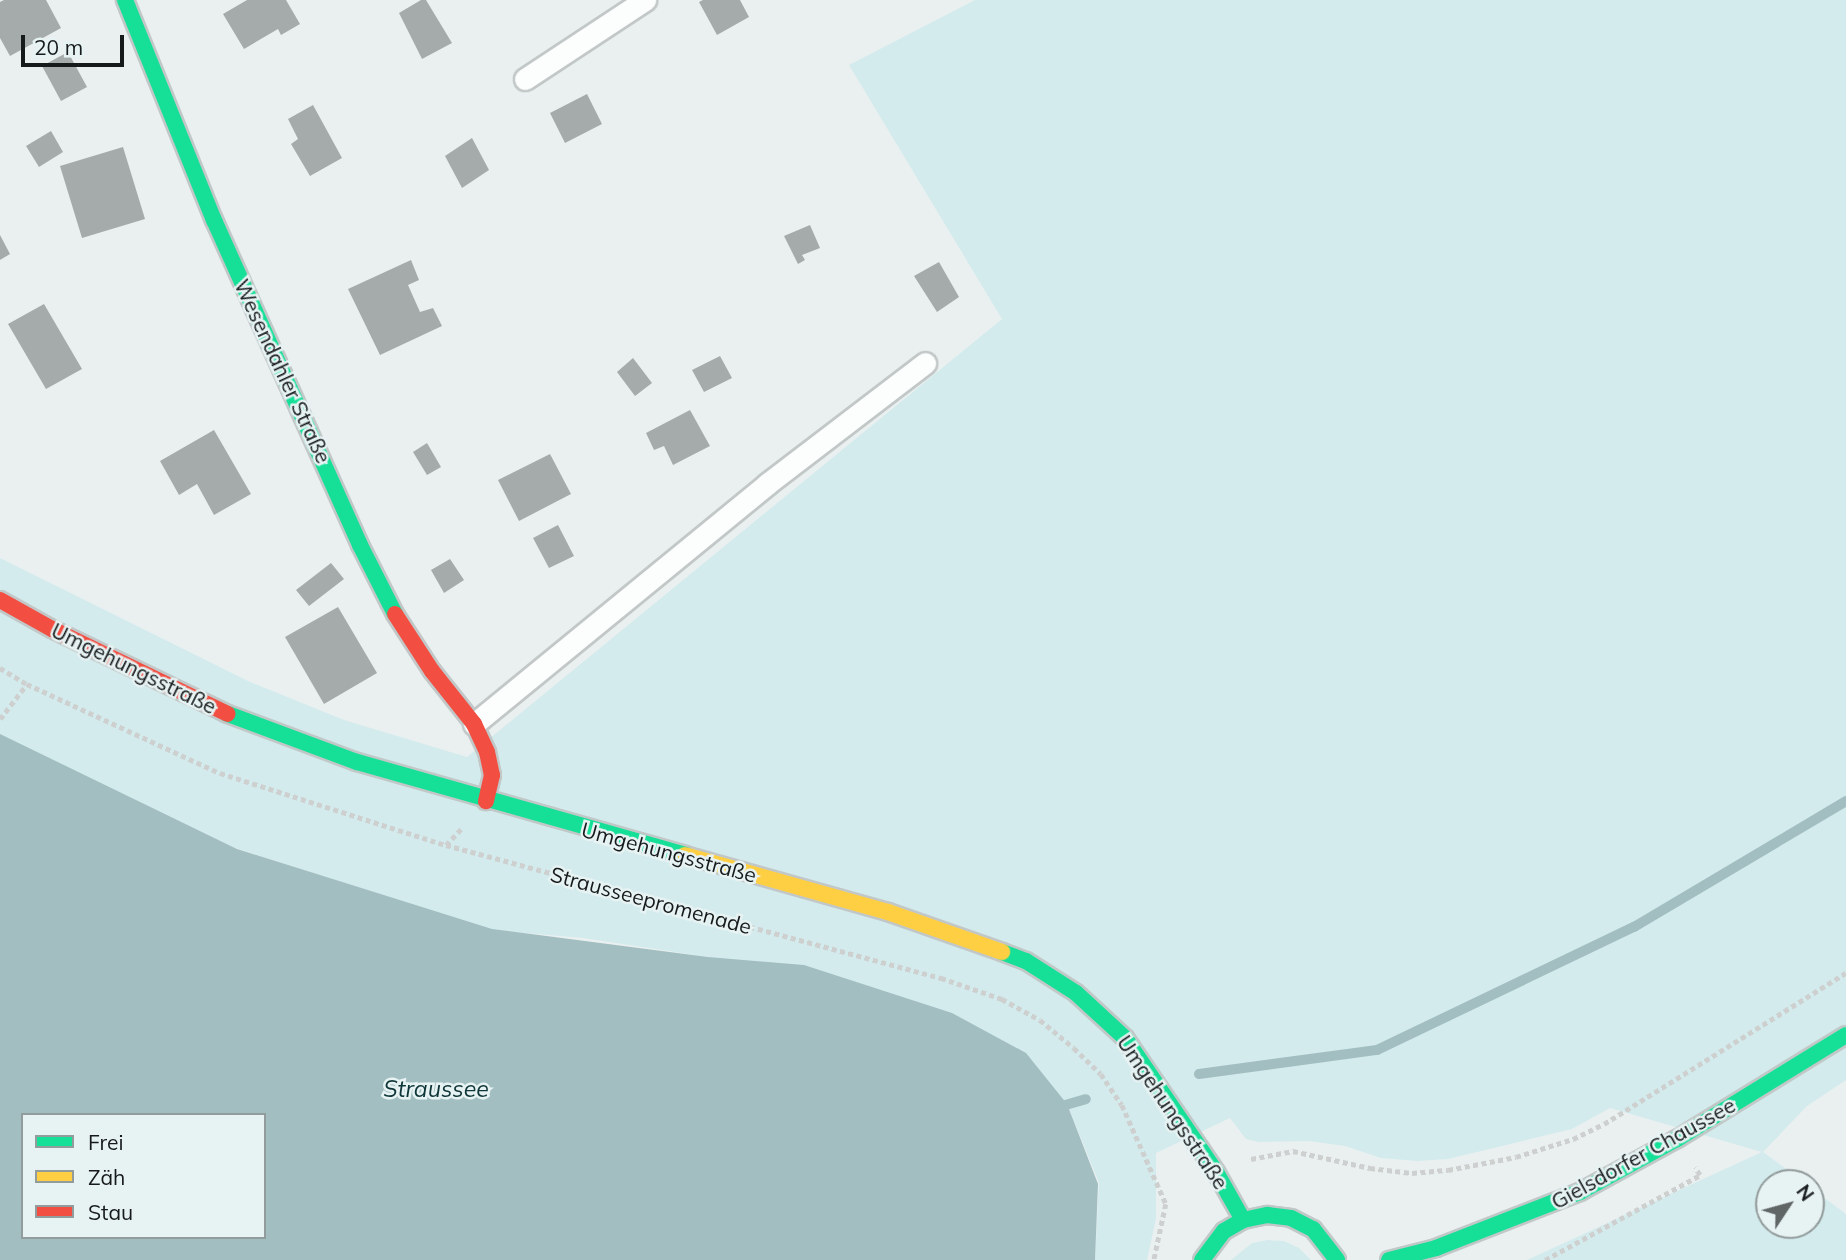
<!DOCTYPE html>
<meta charset="utf-8">
<style>
body{margin:0}
#map{position:relative;width:1846px;height:1260px;overflow:hidden;background:#eaf0f0;font-family:Mulish,sans-serif}
div>[style]{position:absolute}
.green>*{inset:0;background:#d3ebed}
.water>*{inset:0;background:#a2bec1}
.stream>*{height:10px;margin:-5px;padding:0 5px;transform-origin:5px;border-radius:5px;background:#a2bec1}
.building>*{inset:0;background:#a5aaaa}
.path>*{height:4.5px;margin-top:-2.25px;transform-origin:0;background:repeating-linear-gradient(90deg,#ced0d0 0 5px,transparent 0 8.5px)}
.roads{filter:drop-shadow(2px 0 #c2c7c7) drop-shadow(-2px 0 #c2c7c7) drop-shadow(0 2px #c2c7c7) drop-shadow(0 -2px #c2c7c7)}
.lane>*{height:21px;margin:-10.5px;padding:0 10.5px;transform-origin:10.5px;border-radius:10.5px;background:#fcfdfd}
.fast>*{height:16px;margin:-8px;padding:0 8px;transform-origin:8px;border-radius:8px;background:#16e098}
.slow>*{height:16px;margin:-8px;padding:0 8px;transform-origin:8px;border-radius:8px;background:#ffcf43}
.jam>*{height:16px;margin:-8px;padding:0 8px;transform-origin:8px;border-radius:8px;background:#f24e42}
span{translate:-50% -50%;white-space:nowrap;text-align:center;line-height:1.15;-webkit-text-stroke:5px #e7f2f3;paint-order:stroke}
.street-label{font-size:21px;color:#161a1a}
.water-label{font-size:23px;color:#0f3639;font-style:italic}
.legend{position:absolute;left:21px;top:1113px;width:245px;height:126px;box-sizing:border-box;background:#e7f2f3;border:2px solid #939c9c;margin:0;padding:9px 12px;list-style:none;font-size:21px;color:#161a1a}
.legend li{display:flex;align-items:center;gap:14px;height:35px}
.legend b{width:35px;border:2px solid #939c9c}
.north{position:absolute;left:1755px;top:1169px;width:70px;height:70px;box-sizing:border-box;background:#e7f2f3;border:2px solid #939c9c;border-radius:50%;rotate:54deg;font-size:19px;font-weight:700;line-height:28px;text-align:center;color:#161a1a}
.north::after{content:'';display:block;margin:auto;width:24px;height:32px;background:#606565;clip-path:polygon(50% 0,100% 100%,50% 72%,0 100%)}
.scale{position:absolute;left:21px;top:35px;width:103px;height:32px;box-sizing:border-box;border:4px solid #161a1a;border-top:0;padding-left:9px;font-size:21px;line-height:24px;white-space:nowrap;color:#161a1a;-webkit-text-stroke:5px #e7f2f3;paint-order:stroke}
</style>
<div id="map">
<div class="green">
<i style="clip-path:polygon(975px 0,1846px 0,1846px 1080px,1807px 1106px,1763px 1152px,1805px 1183px,1769px 1183px,1769px 1225px,1811px 1225px,1811px 1188px,1846px 1214px,1846px 1260px,1527px 1260px,1762px 1152px,1610px 1108px,1572px 1129px,1448px 1159px,1417px 1161px,1381px 1158px,1345px 1146px,1309px 1141px,1259px 1142px,1246px 1139px,1230px 1118px,1156px 1153px,1156px 1218px,1147px 1260px,1095px 1260px,1099px 1183px,1067px 1104px,708px 957px,583px 938px,492px 930px,235px 848px,0 735px,0 558px,250px 682px,344px 720px,467px 757px,1002px 319px,849px 65px)"></i>
<i style="clip-path:polygon(1268px 1240px,1284px 1241px,1299px 1248px,1311px 1260px,1231px 1260px,1252px 1243px)"></i>
</div>
<div class="water">
<i style="clip-path:polygon(evenodd,0 734px,237px 849px,492px 929px,708px 957px,804px 965px,952px 1013px,1026px 1053px,1067px 1104px,1098px 1184px,1095px 1260px,0 1260px,0 734px,23px 1115px,264px 1115px,264px 1237px,23px 1237px,23px 1115px)"></i>
</div>
<div class="stream">
<i style="left:1199px;top:1074px;width:180px;rotate:-7.7deg"></i>
<i style="left:1377px;top:1050px;width:285px;rotate:-25.6deg"></i>
<i style="left:1634px;top:927px;width:247px;rotate:-30.7deg"></i>
<i style="left:1055px;top:1108px;width:32px;rotate:-16deg"></i>
</div>
<div class="building">
<i style="clip-path:polygon(4px 0,46px 0,61px 28px,10px 56px,0 38px,0 2px)"></i>
<i style="clip-path:polygon(247px 0,286px 0,300px 24px,281px 35px,278px 29px,244px 49px,223px 14px)"></i>
<i style="clip-path:polygon(421px 0,426px 0,452px 43px,422px 59px,399px 13px)"></i>
<i style="clip-path:polygon(703px 0,740px 0,749px 17px,717px 35px,699px 2px)"></i>
<i style="clip-path:polygon(68px 52px,87px 87px,61px 101px,42px 66px)"></i>
<i style="clip-path:polygon(587px 94px,602px 124px,565px 143px,550px 113px)"></i>
<i style="clip-path:polygon(313px 105px,342px 158px,310px 176px,291px 144px,298px 139px,288px 119px)"></i>
<i style="clip-path:polygon(51px 131px,63px 152px,39px 167px,26px 146px)"></i>
<i style="clip-path:polygon(472px 138px,489px 170px,462px 188px,445px 156px)"></i>
<i style="clip-path:polygon(123px 147px,145px 219px,82px 238px,60px 166px)"></i>
<i style="clip-path:polygon(810px 225px,820px 248px,802px 255px,805px 260px,798px 264px,784px 236px)"></i>
<i style="clip-path:polygon(0 235px,10px 254px,0 260px)"></i>
<i style="clip-path:polygon(411px 260px,419px 280px,408px 285px,420px 312px,433px 308px,442px 326px,380px 355px,348px 289px)"></i>
<i style="clip-path:polygon(939px 262px,959px 297px,937px 312px,914px 276px)"></i>
<i style="clip-path:polygon(44px 304px,82px 369px,46px 389px,8px 324px)"></i>
<i style="clip-path:polygon(720px 356px,732px 378px,704px 392px,692px 370px)"></i>
<i style="clip-path:polygon(633px 358px,652px 383px,635px 396px,617px 372px)"></i>
<i style="clip-path:polygon(690px 410px,710px 446px,673px 465px,664px 446px,654px 450px,646px 433px)"></i>
<i style="clip-path:polygon(214px 430px,251px 494px,214px 515px,197px 484px,179px 495px,160px 461px)"></i>
<i style="clip-path:polygon(427px 443px,441px 467px,427px 475px,413px 452px)"></i>
<i style="clip-path:polygon(550px 454px,571px 494px,519px 521px,498px 480px)"></i>
<i style="clip-path:polygon(558px 525px,574px 556px,549px 568px,533px 538px)"></i>
<i style="clip-path:polygon(450px 559px,464px 580px,444px 593px,431px 570px)"></i>
<i style="clip-path:polygon(331px 563px,344px 579px,309px 606px,296px 590px)"></i>
<i style="clip-path:polygon(338px 607px,377px 673px,324px 704px,285px 637px)"></i>
</div>
<div class="path">
<i style="left:0;top:668px;width:31px;rotate:31deg"></i>
<i style="left:27px;top:684px;width:213px;rotate:24.8deg"></i>
<i style="left:220px;top:773px;width:237px;rotate:17.7deg"></i>
<i style="left:446px;top:845px;width:513px;rotate:15.04deg"></i>
<i style="left:941px;top:978px;width:65px;rotate:19deg"></i>
<i style="left:1002px;top:999px;width:43px;rotate:28.9deg"></i>
<i style="left:1040px;top:1020px;width:44px;rotate:39.5deg"></i>
<i style="left:1074px;top:1048px;width:37px;rotate:44deg"></i>
<i style="left:1101px;top:1074px;width:37px;rotate:56deg"></i>
<i style="left:1122px;top:1105px;width:108px;rotate:66deg"></i>
<i style="left:1166px;top:1204px;width:57px;rotate:102.1deg"></i>
<i style="left:0;top:719px;width:44px;rotate:-52.4deg"></i>
<i style="left:446px;top:845px;width:23px;rotate:-47deg"></i>
<i style="left:1251px;top:1159px;width:43px;rotate:-10.8deg"></i>
<i style="left:1293px;top:1151px;width:79px;rotate:12.4deg"></i>
<i style="left:1370px;top:1168px;width:42px;rotate:6.8deg"></i>
<i style="left:1412px;top:1173px;width:36px;rotate:-5deg"></i>
<i style="left:1448px;top:1170px;width:69px;rotate:-10.8deg"></i>
<i style="left:1516px;top:1157px;width:60px;rotate:-17.5deg"></i>
<i style="left:1573px;top:1139px;width:34px;rotate:-26deg"></i>
<i style="left:1604px;top:1124px;width:285px;rotate:-32deg"></i>
<i style="left:1545px;top:1260px;width:177px;rotate:-28.7deg"></i>
<i style="left:1700px;top:1175px;width:9px;rotate:-126deg"></i>
</div>
<div class="roads">
<div class="lane">
<i style="left:525px;top:79px;width:144px;rotate:-33.4deg"></i>
<i style="left:474px;top:724px;width:379px;rotate:-39.3deg"></i>
<i style="left:767px;top:484px;width:199px;rotate:-37.4deg"></i>
</div>
<div class="fast">
<i style="left:125px;top:0;width:237px;rotate:68deg"></i>
<i style="left:214px;top:220px;width:356px;rotate:65.8deg"></i>
<i style="left:360px;top:545px;width:77px;rotate:63.1deg"></i>
<i style="left:228px;top:714px;width:138px;rotate:20.4deg"></i>
<i style="left:357px;top:762px;width:341px;rotate:15.8deg"></i>
<i style="left:1002px;top:952px;width:26px;rotate:21deg"></i>
<i style="left:1026px;top:961px;width:59px;rotate:32.6deg"></i>
<i style="left:1076px;top:993px;width:67px;rotate:42.6deg"></i>
<i style="left:1125px;top:1038px;width:162px;rotate:55.8deg"></i>
<i style="left:1216px;top:1172px;width:55px;rotate:60.6deg"></i>
<i style="left:1202px;top:1260px;width:36px;rotate:-53deg"></i>
<i style="left:1224px;top:1231px;width:22px;rotate:-30deg"></i>
<i style="left:1243px;top:1220px;width:25px;rotate:-12deg"></i>
<i style="left:1267px;top:1215px;width:24px;rotate:7deg"></i>
<i style="left:1291px;top:1218px;width:25px;rotate:27deg"></i>
<i style="left:1313px;top:1229px;width:39px;rotate:52deg"></i>
<i style="left:1389px;top:1260px;width:49px;rotate:-14.3deg"></i>
<i style="left:1436px;top:1248px;width:155px;rotate:-21.3deg"></i>
<i style="left:1580px;top:1192px;width:111px;rotate:-28.7deg"></i>
<i style="left:1677px;top:1139px;width:198px;rotate:-31.6deg"></i>
</div>
<div class="slow">
<i style="left:685px;top:855px;width:211px;rotate:15.7deg"></i>
<i style="left:888px;top:912px;width:121px;rotate:19.3deg"></i>
</div>
<div class="jam">
<i style="left:0;top:600px;width:60px;rotate:29.1deg"></i>
<i style="left:52px;top:629px;width:195px;rotate:25.8deg"></i>
<i style="left:395px;top:614px;width:68px;rotate:57deg"></i>
<i style="left:432px;top:671px;width:68px;rotate:51.6deg"></i>
<i style="left:474px;top:724px;width:31px;rotate:65deg"></i>
<i style="left:487px;top:752px;width:24px;rotate:78deg"></i>
<i style="left:492px;top:775px;width:27px;rotate:103deg"></i>
</div>
</div>
<div class="street-label">
<span style="left:283px;top:371px;rotate:65deg">Wesendahler Straße</span>
<span style="left:134px;top:668px;rotate:26deg">Umgehungsstraße</span>
<span style="left:669px;top:852px;rotate:15deg">Umgehungsstraße</span>
<span style="left:651px;top:900px;rotate:15deg">Strausseepromenade</span>
<span style="left:1173px;top:1112px;rotate:56deg">Umgehungsstraße</span>
<span style="left:1643px;top:1153px;rotate:-29deg">Gielsdorfer Chaussee</span>
</div>
<div class="water-label">
<span style="left:436px;top:1089px">Straussee</span>
</div>
<ul class="legend">
<li><b style="height:9px;background:#16e098"></b>Frei</li>
<li><b style="height:9px;background:#ffcf43"></b>Zäh</li>
<li><b style="height:9px;background:#f24e42"></b>Stau</li>
</ul>
<div class="north">N</div>
<div class="scale">20 m</div>
</div>
